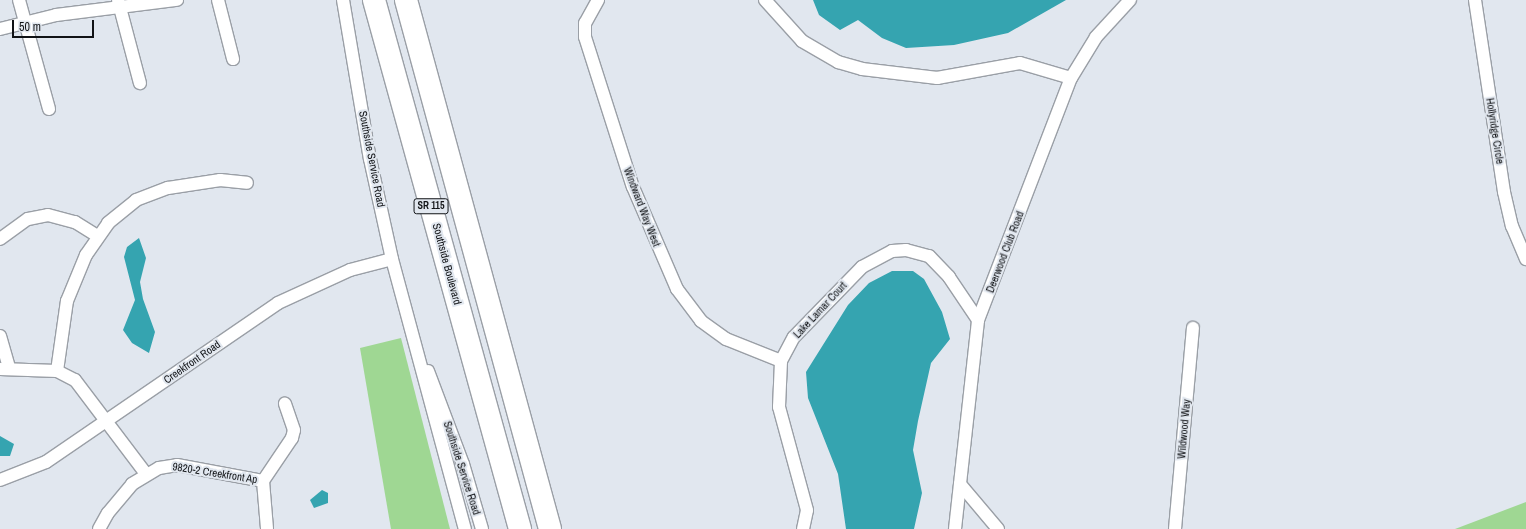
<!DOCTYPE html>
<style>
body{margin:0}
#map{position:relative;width:1526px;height:529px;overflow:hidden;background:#e1e7ef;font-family:"Archivo Narrow",sans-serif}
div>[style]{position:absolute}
.green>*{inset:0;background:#9fd793}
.water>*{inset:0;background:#35a4b0}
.roads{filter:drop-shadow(1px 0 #9a9fa6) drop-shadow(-1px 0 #9a9fa6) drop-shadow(0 1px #9a9fa6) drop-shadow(0 -1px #9a9fa6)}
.street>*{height:12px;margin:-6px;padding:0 6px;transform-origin:6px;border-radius:6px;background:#fff}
.highway>*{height:22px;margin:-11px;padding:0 11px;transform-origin:11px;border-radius:11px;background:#fff}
span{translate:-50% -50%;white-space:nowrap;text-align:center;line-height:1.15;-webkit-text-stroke:4px #e1e7ef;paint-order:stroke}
.shield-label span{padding:1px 3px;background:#e1e7ef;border:1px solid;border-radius:3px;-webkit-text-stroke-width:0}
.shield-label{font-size:10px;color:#111316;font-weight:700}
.street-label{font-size:11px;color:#111316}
.scale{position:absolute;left:12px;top:20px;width:82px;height:18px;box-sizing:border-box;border:2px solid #111316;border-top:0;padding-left:5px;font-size:12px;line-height:14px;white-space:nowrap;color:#111316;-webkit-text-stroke:3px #e1e7ef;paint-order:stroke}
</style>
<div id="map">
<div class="green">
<i style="clip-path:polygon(401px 338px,450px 529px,391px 529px,360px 348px)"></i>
<i style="clip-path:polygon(1526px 502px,1526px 529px,1455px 529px)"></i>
</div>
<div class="water">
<i style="clip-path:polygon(813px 0,1066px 0,1008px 33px,954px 45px,906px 48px,882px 38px,858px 20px,840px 30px,819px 15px)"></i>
<i style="clip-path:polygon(139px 238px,146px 258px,140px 282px,143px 299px,155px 332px,149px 353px,132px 343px,123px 330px,135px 300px,124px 257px,127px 247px)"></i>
<i style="clip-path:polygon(892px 271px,913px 271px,924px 279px,942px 312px,950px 339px,931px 363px,918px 421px,913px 450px,922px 493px,914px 529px,846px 529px,838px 474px,808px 398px,806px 372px,848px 305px,869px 283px)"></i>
<i style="clip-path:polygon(0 436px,14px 444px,10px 456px,0 456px)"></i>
<i style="clip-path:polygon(322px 490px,328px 493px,328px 503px,314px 508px,310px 500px)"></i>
</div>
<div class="roads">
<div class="street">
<i style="left:19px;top:0;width:113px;rotate:74.6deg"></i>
<i style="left:118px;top:0;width:86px;rotate:75.2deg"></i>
<i style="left:218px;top:0;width:61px;rotate:75.7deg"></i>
<i style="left:343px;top:0;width:161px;rotate:80.4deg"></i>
<i style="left:370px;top:159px;width:102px;rotate:77.6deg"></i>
<i style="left:392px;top:259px;width:280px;rotate:74.9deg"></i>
<i style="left:598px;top:0;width:26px;rotate:119deg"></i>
<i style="left:585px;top:23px;width:14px;rotate:90deg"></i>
<i style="left:585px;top:37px;width:157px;rotate:72.3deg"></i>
<i style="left:633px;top:187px;width:111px;rotate:66.7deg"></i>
<i style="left:677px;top:289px;width:40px;rotate:53deg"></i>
<i style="left:701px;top:321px;width:31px;rotate:36deg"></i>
<i style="left:726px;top:339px;width:59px;rotate:21.8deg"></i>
<i style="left:765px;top:0;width:55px;rotate:47.9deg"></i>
<i style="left:802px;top:41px;width:42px;rotate:30.3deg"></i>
<i style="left:838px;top:62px;width:25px;rotate:16deg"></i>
<i style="left:862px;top:69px;width:76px;rotate:6.8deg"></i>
<i style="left:937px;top:78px;width:84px;rotate:-10.2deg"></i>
<i style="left:1020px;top:63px;width:53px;rotate:16.4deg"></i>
<i style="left:1475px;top:0;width:194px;rotate:81.4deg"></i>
<i style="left:1504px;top:192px;width:35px;rotate:77deg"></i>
<i style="left:1512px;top:226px;width:36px;rotate:67deg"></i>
<i style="left:0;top:29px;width:58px;rotate:-14deg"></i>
<i style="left:56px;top:15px;width:122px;rotate:-7.1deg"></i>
<i style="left:0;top:239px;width:34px;rotate:-36deg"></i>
<i style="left:28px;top:219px;width:20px;rotate:-11deg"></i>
<i style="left:48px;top:215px;width:28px;rotate:15deg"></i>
<i style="left:75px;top:222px;width:26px;rotate:32deg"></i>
<i style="left:0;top:336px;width:33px;rotate:74deg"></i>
<i style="left:0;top:369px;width:57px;rotate:2deg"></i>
<i style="left:57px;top:371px;width:20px;rotate:27deg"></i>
<i style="left:75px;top:380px;width:118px;rotate:52.9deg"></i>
<i style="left:57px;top:371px;width:71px;rotate:-81.9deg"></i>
<i style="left:67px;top:301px;width:50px;rotate:-67.6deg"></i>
<i style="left:86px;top:255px;width:39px;rotate:-55deg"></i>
<i style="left:108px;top:223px;width:36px;rotate:-39deg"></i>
<i style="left:136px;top:200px;width:34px;rotate:-21deg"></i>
<i style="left:168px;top:188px;width:53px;rotate:-8.7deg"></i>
<i style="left:220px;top:180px;width:27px;rotate:6deg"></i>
<i style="left:428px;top:371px;width:99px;rotate:69.4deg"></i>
<i style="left:463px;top:464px;width:68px;rotate:73.7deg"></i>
<i style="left:0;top:480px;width:49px;rotate:-21.4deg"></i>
<i style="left:46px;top:462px;width:281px;rotate:-34.4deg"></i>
<i style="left:278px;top:303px;width:79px;rotate:-24.6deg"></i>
<i style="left:350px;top:270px;width:43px;rotate:-14.7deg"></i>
<i style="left:263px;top:481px;width:52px;rotate:-56deg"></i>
<i style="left:292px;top:438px;width:8px;rotate:-76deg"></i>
<i style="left:294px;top:430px;width:28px;rotate:-109deg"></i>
<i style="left:263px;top:481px;width:48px;rotate:85.2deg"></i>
<i style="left:960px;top:484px;width:59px;rotate:49.8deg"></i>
<i style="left:99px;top:529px;width:18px;rotate:-61deg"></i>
<i style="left:108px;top:513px;width:38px;rotate:-50deg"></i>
<i style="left:132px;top:484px;width:31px;rotate:-31deg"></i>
<i style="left:159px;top:468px;width:18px;rotate:-9deg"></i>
<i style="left:177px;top:465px;width:87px;rotate:10.5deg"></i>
<i style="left:803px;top:529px;width:19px;rotate:-78deg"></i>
<i style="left:807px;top:510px;width:107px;rotate:-105.2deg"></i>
<i style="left:779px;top:407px;width:46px;rotate:-87.5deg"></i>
<i style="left:781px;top:361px;width:27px;rotate:-62deg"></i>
<i style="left:794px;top:337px;width:98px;rotate:-45.8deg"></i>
<i style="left:862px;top:267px;width:34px;rotate:-28deg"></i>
<i style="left:892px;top:251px;width:14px;rotate:-4deg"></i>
<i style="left:906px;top:250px;width:24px;rotate:15deg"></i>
<i style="left:929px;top:256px;width:29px;rotate:46deg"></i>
<i style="left:949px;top:277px;width:52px;rotate:56deg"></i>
<i style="left:955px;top:529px;width:210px;rotate:-83.7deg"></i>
<i style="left:978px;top:320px;width:259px;rotate:-69deg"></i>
<i style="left:1071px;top:78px;width:48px;rotate:-58.6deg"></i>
<i style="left:1096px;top:37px;width:50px;rotate:-47.4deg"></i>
<i style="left:1175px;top:529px;width:202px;rotate:-84.9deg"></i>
</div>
<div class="highway">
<i style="left:374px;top:0;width:549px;rotate:74.57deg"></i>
<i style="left:406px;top:0;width:548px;rotate:74.77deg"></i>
</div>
</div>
<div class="shield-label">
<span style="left:431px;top:206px">SR 115</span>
</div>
<div class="street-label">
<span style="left:1495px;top:131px;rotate:81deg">Hollyridge Circle</span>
<span style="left:372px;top:159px;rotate:79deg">Southside Service Road</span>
<span style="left:642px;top:207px;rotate:69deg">Windward Way West</span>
<span style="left:1005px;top:252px;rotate:-69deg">Deerwood Club Road</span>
<span style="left:447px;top:264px;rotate:75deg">Southside Boulevard</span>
<span style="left:820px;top:310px;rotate:-47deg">Lake Lamar Court</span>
<span style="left:192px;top:362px;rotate:-35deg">Creekfront Road</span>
<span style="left:1184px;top:429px;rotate:-85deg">Wildwood Way</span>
<span style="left:462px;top:468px;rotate:72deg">Southside Service Road</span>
<span style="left:215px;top:473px;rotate:9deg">9820-2 Creekfront Ap</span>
</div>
<div class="scale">50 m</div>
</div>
